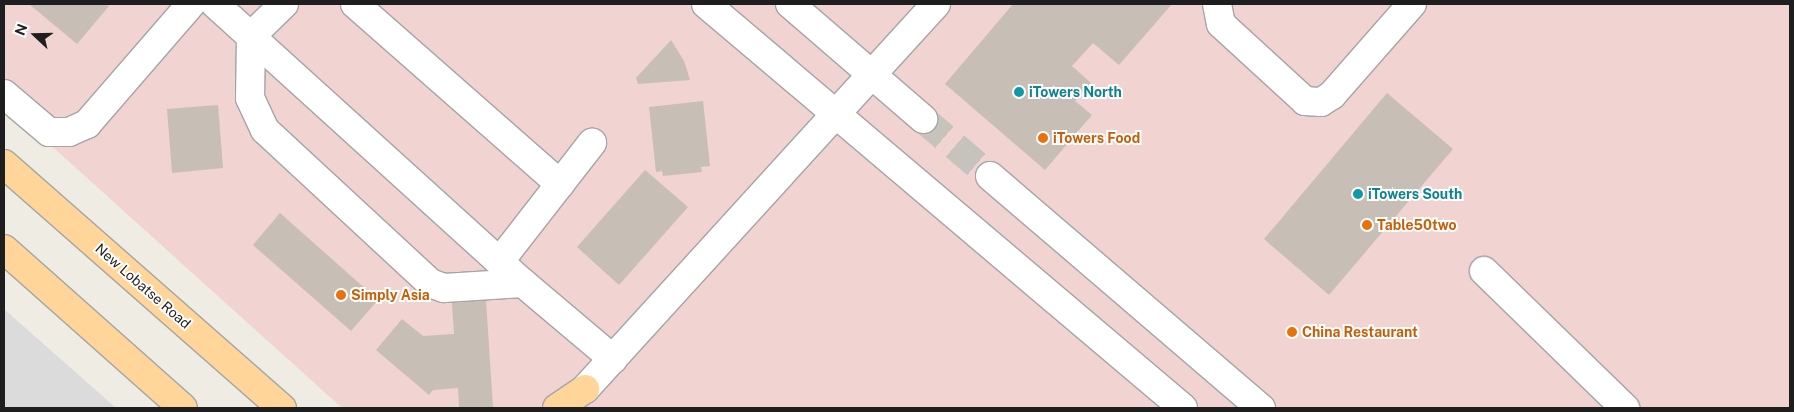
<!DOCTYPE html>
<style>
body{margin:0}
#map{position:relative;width:1794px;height:412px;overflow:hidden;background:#efece3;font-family:"Public Sans",sans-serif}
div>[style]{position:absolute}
.residential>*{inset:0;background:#dcdbdb}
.commercial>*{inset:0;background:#f1d3d1}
.building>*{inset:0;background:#c7beb6}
.minor-tunnel>*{height:28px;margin-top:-14px;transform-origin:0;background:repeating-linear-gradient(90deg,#c5c3bc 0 28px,transparent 0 42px)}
.roads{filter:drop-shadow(1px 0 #a5a5a5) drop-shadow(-1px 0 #a5a5a5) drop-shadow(0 1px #a5a5a5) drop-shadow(0 -1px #a5a5a5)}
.minor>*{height:28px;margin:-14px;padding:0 14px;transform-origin:14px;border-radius:14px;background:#fff}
.major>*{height:28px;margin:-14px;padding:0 14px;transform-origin:14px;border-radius:14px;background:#ffd599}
.dots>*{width:14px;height:14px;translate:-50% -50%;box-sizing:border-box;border:2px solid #fff;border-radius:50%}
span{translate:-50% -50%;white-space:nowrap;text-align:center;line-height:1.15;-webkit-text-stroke:4px #fff;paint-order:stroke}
.culture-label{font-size:14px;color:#0d838f;font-weight:700}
.left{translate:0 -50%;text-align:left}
.food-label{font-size:14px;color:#c56008;font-weight:700}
.street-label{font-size:14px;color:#1e1e1e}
.frame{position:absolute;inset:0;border:5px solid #1e1e1e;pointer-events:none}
.north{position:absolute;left:10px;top:10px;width:50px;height:50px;-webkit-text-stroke:4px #fff;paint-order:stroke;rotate:291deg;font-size:14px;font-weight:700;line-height:20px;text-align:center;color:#1e1e1e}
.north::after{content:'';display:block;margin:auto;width:18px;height:22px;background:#1e1e1e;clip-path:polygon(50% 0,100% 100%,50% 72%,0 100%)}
</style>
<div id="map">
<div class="residential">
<i style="clip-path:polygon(4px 309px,116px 408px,4px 408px)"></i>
</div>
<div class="commercial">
<i style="clip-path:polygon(4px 4px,1790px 4px,1790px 408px,342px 408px,4px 103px)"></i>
</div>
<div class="building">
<i style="clip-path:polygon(29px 4px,106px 4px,109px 6px,77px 44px)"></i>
<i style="clip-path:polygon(1013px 4px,1172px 4px,1119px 65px,1093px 43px,1072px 66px,1091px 83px,1075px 101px,1092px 115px,1045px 170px,945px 84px)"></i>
<i style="clip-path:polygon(671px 40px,684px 61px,690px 80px,638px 84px,636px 78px)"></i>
<i style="clip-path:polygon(1387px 93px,1453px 149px,1329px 295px,1264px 239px)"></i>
<i style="clip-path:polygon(703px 101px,710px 166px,701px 167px,702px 172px,663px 176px,662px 171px,656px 172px,649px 107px)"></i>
<i style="clip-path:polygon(218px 105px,223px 168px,172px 173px,167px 109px)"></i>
<i style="clip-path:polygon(645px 170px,688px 207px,619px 285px,577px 247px)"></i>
<i style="clip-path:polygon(280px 213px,378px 300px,351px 331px,253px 245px)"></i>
<i style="clip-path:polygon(486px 300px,493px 408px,459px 408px,458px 388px,433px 390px,429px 395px,376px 350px,402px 319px,423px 336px,454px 334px,452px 303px)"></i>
</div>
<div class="minor-tunnel">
<i style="left:923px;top:119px;width:88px;rotate:40.4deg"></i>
</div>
<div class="roads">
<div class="minor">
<i style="left:215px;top:4px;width:416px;rotate:42.2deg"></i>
<i style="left:284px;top:4px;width:46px;rotate:135.9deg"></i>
<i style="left:251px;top:36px;width:62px;rotate:90.9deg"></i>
<i style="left:250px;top:98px;width:35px;rotate:65deg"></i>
<i style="left:265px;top:130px;width:225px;rotate:42.8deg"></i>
<i style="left:430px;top:283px;width:15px;rotate:20deg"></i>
<i style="left:444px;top:288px;width:79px;rotate:-3.6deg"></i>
<i style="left:523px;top:283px;width:118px;rotate:40.2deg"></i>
<i style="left:355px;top:4px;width:273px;rotate:41.3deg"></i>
<i style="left:706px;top:4px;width:625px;rotate:40.26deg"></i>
<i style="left:790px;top:4px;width:176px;rotate:40.8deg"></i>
<i style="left:1217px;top:4px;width:20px;rotate:79deg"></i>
<i style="left:1221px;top:24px;width:114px;rotate:42.5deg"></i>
<i style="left:1305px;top:101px;width:16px;rotate:4deg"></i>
<i style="left:1321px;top:102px;width:13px;rotate:-32deg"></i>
<i style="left:1332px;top:95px;width:121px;rotate:-48.7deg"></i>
<i style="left:4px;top:94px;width:59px;rotate:40.2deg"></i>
<i style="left:49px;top:132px;width:20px"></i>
<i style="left:69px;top:132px;width:20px;rotate:-24deg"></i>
<i style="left:87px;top:124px;width:159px;rotate:-49.1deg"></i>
<i style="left:990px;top:176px;width:357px;rotate:40.6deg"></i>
<i style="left:500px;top:261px;width:150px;rotate:-52.1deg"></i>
<i style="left:1484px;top:271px;width:197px;rotate:44.2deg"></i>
<i style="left:585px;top:389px;width:521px;rotate:-47.64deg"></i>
</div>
<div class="major">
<i style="left:4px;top:164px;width:370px;rotate:41.3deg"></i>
<i style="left:4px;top:249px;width:239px;rotate:41.6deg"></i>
<i style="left:557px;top:408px;width:34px;rotate:-34deg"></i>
</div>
</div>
<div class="dots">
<i style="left:1019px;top:92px;background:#0f9aa8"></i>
<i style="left:1043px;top:138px;background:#e8710a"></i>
<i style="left:1358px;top:194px;background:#0f9aa8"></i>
<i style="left:1367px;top:225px;background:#e8710a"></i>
<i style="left:341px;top:295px;background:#e8710a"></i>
<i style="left:1292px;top:332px;background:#e8710a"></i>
</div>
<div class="culture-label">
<span class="left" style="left:1029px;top:92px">iTowers North</span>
<span class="left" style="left:1368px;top:194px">iTowers South</span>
</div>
<div class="food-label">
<span class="left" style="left:1053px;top:138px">iTowers Food</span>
<span class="left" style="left:1377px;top:225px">Table50two</span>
<span class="left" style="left:351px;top:295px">Simply Asia</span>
<span class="left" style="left:1302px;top:332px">China Restaurant</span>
</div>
<div class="street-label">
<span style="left:143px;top:286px;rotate:41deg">New Lobatse Road</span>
</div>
<div class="frame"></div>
<div class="north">N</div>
</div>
